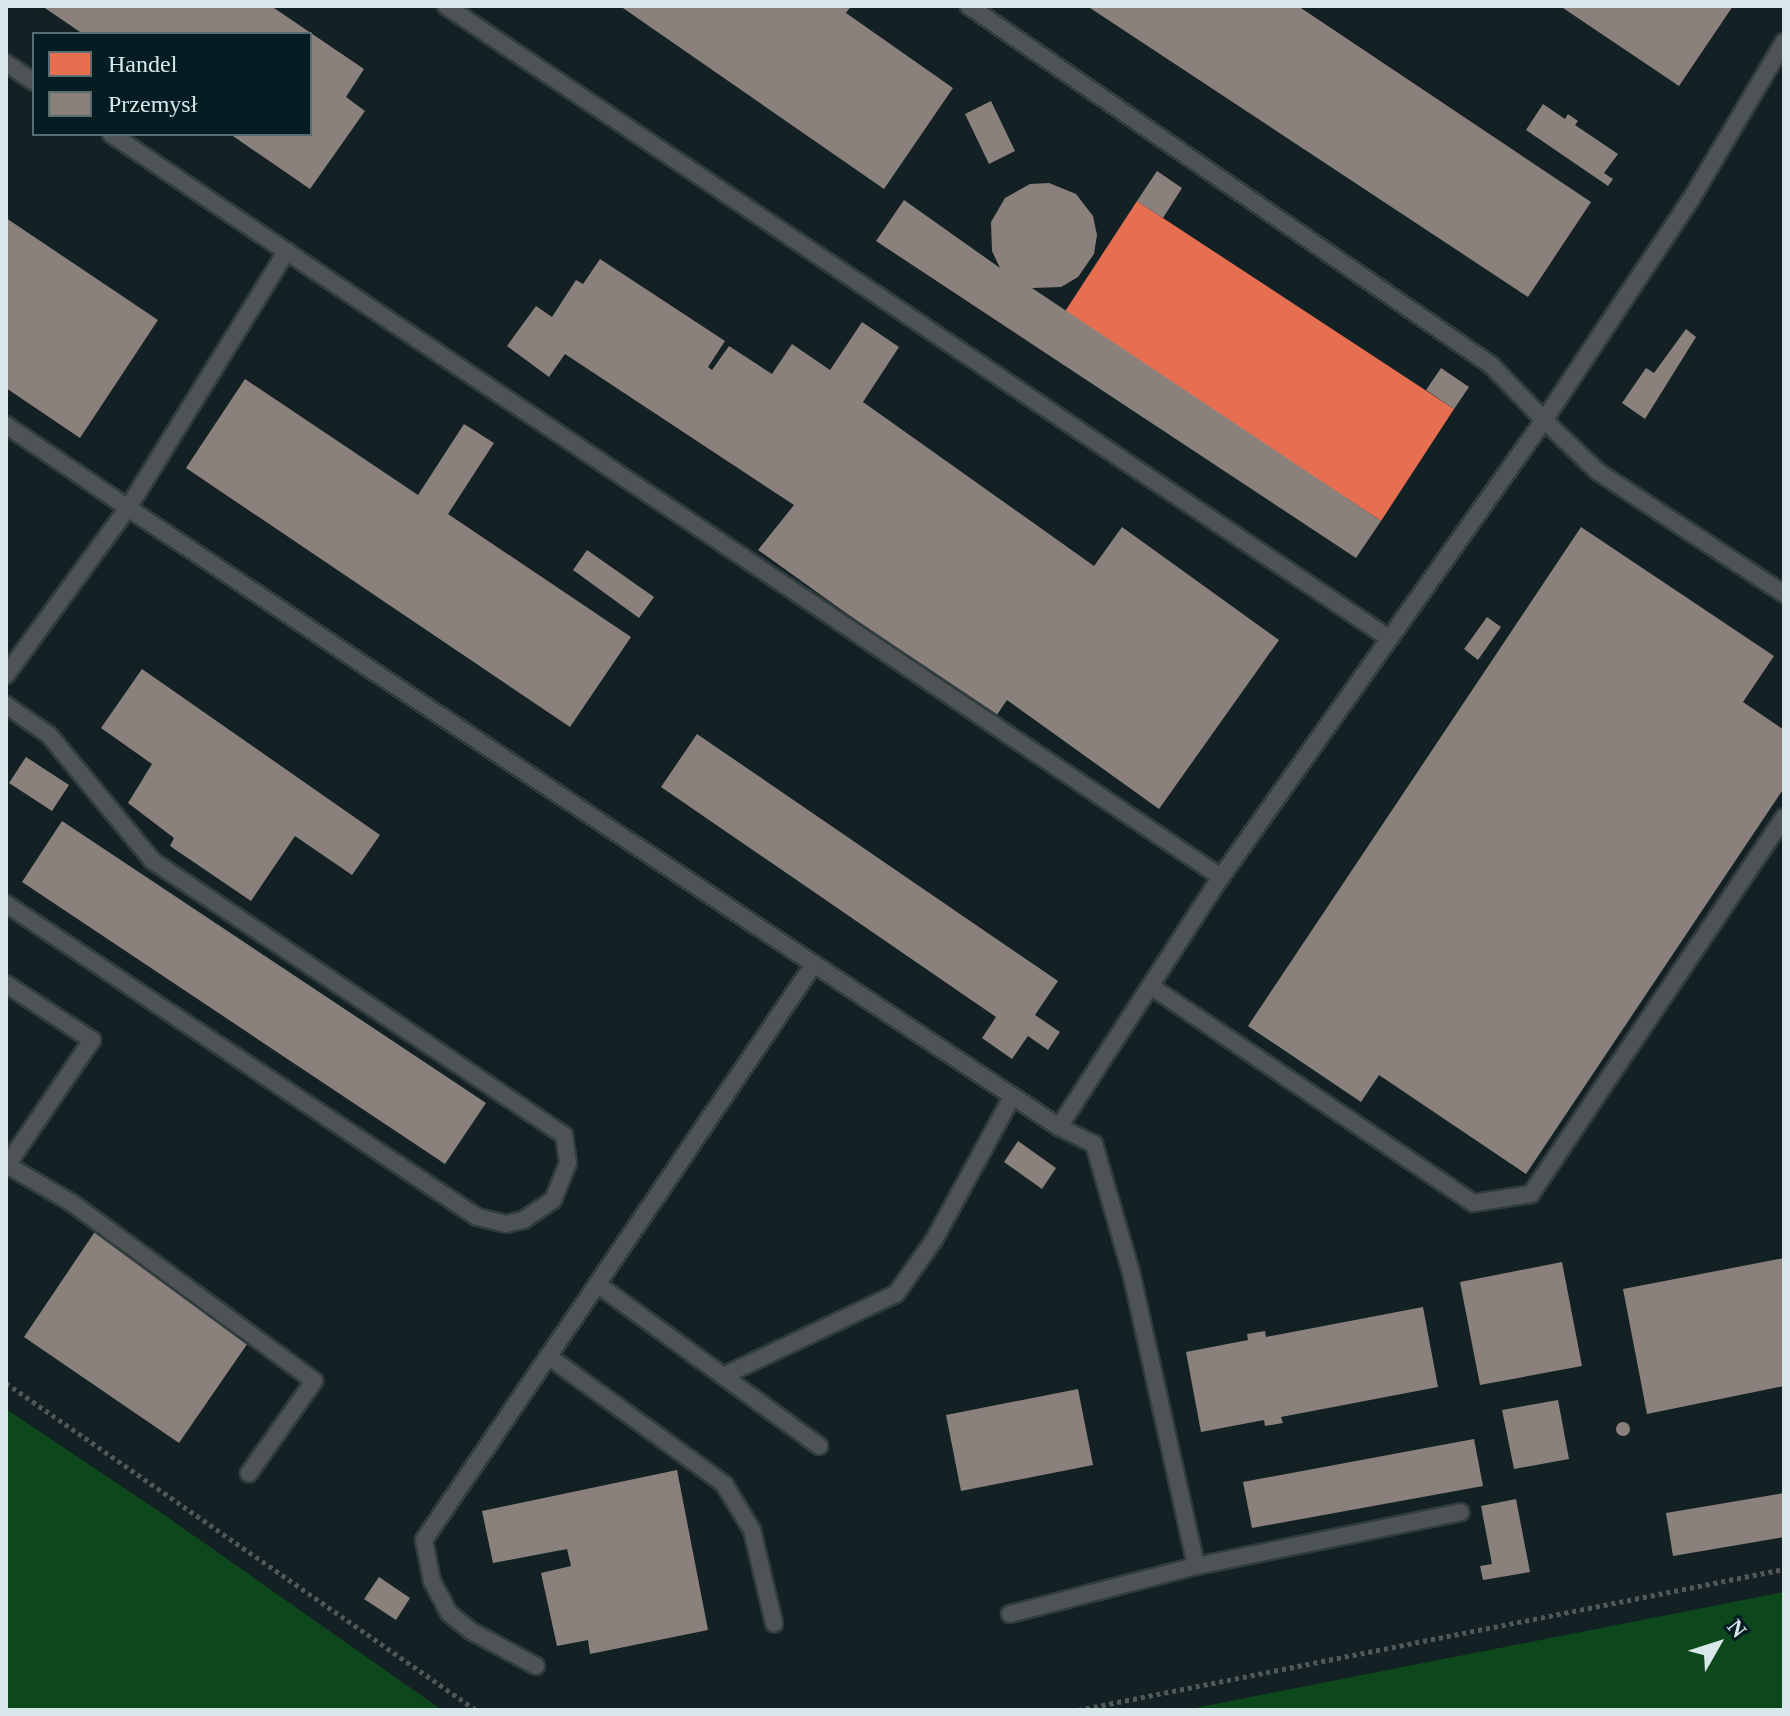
<!DOCTYPE html>
<meta charset="utf-8">
<style>
body{margin:0}
#map{position:relative;width:1790px;height:1716px;overflow:hidden;background:#132124;font-family:Georgia,serif}
div>[style]{position:absolute}
.green>*{inset:0;background:#0d481d}
.shops>*{inset:0;background:#e76f51}
.industry>*{inset:0;background:#8a817c}
.round{border-radius:50%}
.path>*{height:5px;margin-top:-2.5px;transform-origin:0;background:repeating-linear-gradient(90deg,#52575a 0 4px,transparent 0 8px)}
.roads{filter:drop-shadow(2px 0 #303c3e) drop-shadow(-2px 0 #303c3e) drop-shadow(0 2px #303c3e) drop-shadow(0 -2px #303c3e)}
.lane>*{height:16px;margin:-8px;padding:0 8px;transform-origin:8px;border-radius:8px;background:#4e5355}
span{translate:-50% -50%;white-space:nowrap;text-align:center;line-height:1.15;-webkit-text-stroke:8px #031d22;paint-order:stroke}
.frame{position:absolute;inset:0;border:8px solid #d8e7ea;pointer-events:none}
.legend{position:absolute;left:32px;top:32px;width:280px;height:104px;box-sizing:border-box;background:#031d22;border:2px solid #586e72;margin:0;padding:10px 14px;list-style:none;font-size:24px;color:#d8e7ea}
.legend li{display:flex;align-items:center;gap:16px;height:40px}
.legend b{width:40px;border:2px solid #586e72}
.north{position:absolute;left:1678px;top:1604px;width:80px;height:80px;-webkit-text-stroke:6px #031d22;paint-order:stroke;rotate:51deg;font-size:22px;font-weight:700;line-height:32px;text-align:center;color:#d8e7ea}
.north::after{content:'';display:block;margin:auto;width:28px;height:36px;background:#d8e7ea;clip-path:polygon(50% 0,100% 100%,50% 72%,0 100%)}
</style>
<div id="map">
<div class="green">
<i style="clip-path:polygon(6px 1409px,163px 1514px,442px 1710px,6px 1710px)"></i>
<i style="clip-path:polygon(1784px 1592px,1784px 1710px,1185px 1710px,1642px 1620px)"></i>
</div>
<div class="shops">
<i style="clip-path:polygon(1137px 201px,1454px 409px,1381px 521px,1064px 313px)"></i>
</div>
<div class="industry">
<i style="clip-path:polygon(42px 6px,271px 6px,364px 69px,346px 97px,365px 111px,310px 189px,230px 134px,310px 134px,310px 34px,83px 34px)"></i>
<i style="clip-path:polygon(620px 6px,851px 6px,846px 13px,953px 88px,884px 189px)"></i>
<i style="clip-path:polygon(1087px 6px,1298px 6px,1591px 202px,1528px 297px)"></i>
<i style="clip-path:polygon(1560px 6px,1733px 6px,1679px 86px)"></i>
<i style="clip-path:polygon(991px 101px,1015px 151px,989px 164px,965px 114px)"></i>
<i style="clip-path:polygon(1543px 104px,1565px 119px,1568px 114px,1578px 121px,1575px 125px,1618px 154px,1604px 173px,1613px 179px,1608px 186px,1526px 130px)"></i>
<i style="clip-path:polygon(1157px 171px,1182px 188px,1163px 218px,1137px 201px)"></i>
<i style="clip-path:polygon(1030px 184px,1049px 183px,1076px 194px,1093px 216px,1097px 235px,1094px 254px,1078px 277px,1061px 287px,1032px 288px,1381px 521px,1356px 558px,876px 241px,904px 200px,1000px 268px,992px 251px,991px 222px,1005px 198px)"></i>
<i style="clip-path:polygon(6px 218px,158px 320px,80px 438px,6px 388px)"></i>
<i style="clip-path:polygon(600px 259px,725px 341px,708px 367px,712px 370px,729px 346px,772px 374px,792px 344px,830px 370px,862px 322px,899px 347px,863px 402px,1094px 566px,1122px 527px,1279px 640px,1159px 809px,1007px 700px,994px 719px,758px 550px,794px 505px,565px 354px,549px 377px,507px 346px,536px 306px,552px 317px,576px 280px,583px 284px)"></i>
<i style="clip-path:polygon(1686px 329px,1696px 337px,1645px 419px,1622px 403px,1646px 368px,1654px 373px)"></i>
<i style="clip-path:polygon(1441px 368px,1469px 387px,1454px 409px,1426px 390px)"></i>
<i style="clip-path:polygon(245px 379px,418px 495px,464px 424px,494px 443px,448px 514px,631px 637px,570px 727px,186px 468px)"></i>
<i style="clip-path:polygon(1581px 527px,1774px 656px,1743px 702px,1784px 730px,1784px 788px,1526px 1174px,1379px 1075px,1361px 1102px,1248px 1026px)"></i>
<i style="clip-path:polygon(587px 550px,654px 597px,639px 618px,573px 570px)"></i>
<i style="clip-path:polygon(1487px 617px,1501px 627px,1478px 660px,1464px 649px)"></i>
<i style="clip-path:polygon(142px 669px,380px 835px,352px 875px,295px 836px,251px 901px,170px 846px,174px 838px,128px 803px,152px 764px,101px 728px)"></i>
<i style="clip-path:polygon(697px 734px,1058px 981px,1035px 1015px,1060px 1032px,1048px 1050px,1028px 1036px,1012px 1059px,982px 1038px,996px 1017px,661px 787px)"></i>
<i style="clip-path:polygon(26px 757px,69px 785px,52px 811px,9px 783px)"></i>
<i style="clip-path:polygon(62px 821px,486px 1103px,445px 1164px,22px 882px)"></i>
<i style="clip-path:polygon(1018px 1141px,1056px 1168px,1042px 1189px,1004px 1162px)"></i>
<i style="clip-path:polygon(96px 1230px,252px 1337px,179px 1443px,24px 1337px)"></i>
<i style="clip-path:polygon(1784px 1258px,1784px 1386px,1647px 1414px,1623px 1289px)"></i>
<i style="clip-path:polygon(1562px 1262px,1582px 1366px,1480px 1385px,1460px 1282px)"></i>
<i style="clip-path:polygon(1423px 1307px,1438px 1387px,1281px 1417px,1283px 1423px,1265px 1426px,1264px 1420px,1201px 1432px,1186px 1352px,1248px 1340px,1247px 1334px,1265px 1331px,1266px 1337px)"></i>
<i style="clip-path:polygon(1078px 1389px,1093px 1465px,961px 1491px,946px 1415px)"></i>
<i style="clip-path:polygon(1558px 1400px,1569px 1459px,1514px 1469px,1502px 1410px)"></i>
<i class="round" style="left:1616px;top:1422px;width:14px;height:14px"></i>
<i style="clip-path:polygon(1474px 1439px,1483px 1486px,1252px 1528px,1243px 1482px)"></i>
<i style="clip-path:polygon(677px 1470px,708px 1630px,590px 1654px,588px 1640px,557px 1646px,541px 1573px,571px 1566px,567px 1549px,493px 1563px,482px 1511px)"></i>
<i style="clip-path:polygon(1784px 1493px,1784px 1537px,1673px 1556px,1666px 1513px)"></i>
<i style="clip-path:polygon(1516px 1499px,1530px 1572px,1483px 1580px,1480px 1566px,1492px 1564px,1481px 1506px)"></i>
<i style="clip-path:polygon(379px 1577px,410px 1598px,396px 1620px,364px 1599px)"></i>
</div>
<div class="path">
<i style="left:6px;top:1383px;width:573px;rotate:34.83deg"></i>
<i style="left:1078px;top:1710px;width:720px;rotate:-11.29deg"></i>
</div>
<div class="roads">
<div class="lane">
<i style="left:446px;top:6px;width:1133px;rotate:33.84deg"></i>
<i style="left:1784px;top:42px;width:182px;rotate:120.6deg"></i>
<i style="left:1691px;top:199px;width:265px;rotate:123.6deg"></i>
<i style="left:1544px;top:420px;width:74px;rotate:43.9deg"></i>
<i style="left:1597px;top:471px;width:224px;rotate:33.3deg"></i>
<i style="left:6px;top:63px;width:34px;rotate:34deg"></i>
<i style="left:111px;top:134px;width:1336px;rotate:33.8deg"></i>
<i style="left:6px;top:425px;width:148px;rotate:34.2deg"></i>
<i style="left:128px;top:508px;width:302px;rotate:-58.3deg"></i>
<i style="left:6px;top:675px;width:207px;rotate:-53.9deg"></i>
<i style="left:128px;top:508px;width:1118px;rotate:33.62deg"></i>
<i style="left:1059px;top:1127px;width:298px;rotate:-57.1deg"></i>
<i style="left:1221px;top:877px;width:560px;rotate:-54.75deg"></i>
<i style="left:1544px;top:420px;width:76px;rotate:-133.9deg"></i>
<i style="left:1491px;top:365px;width:634px;rotate:-145.48deg"></i>
<i style="left:6px;top:705px;width:52px;rotate:34.9deg"></i>
<i style="left:49px;top:735px;width:163px;rotate:50.5deg"></i>
<i style="left:153px;top:861px;width:494px;rotate:33.7deg"></i>
<i style="left:564px;top:1135px;width:28px;rotate:82deg"></i>
<i style="left:568px;top:1163px;width:40px;rotate:112deg"></i>
<i style="left:553px;top:1200px;width:36px;rotate:146deg"></i>
<i style="left:523px;top:1220px;width:17px;rotate:167deg"></i>
<i style="left:506px;top:1224px;width:30px;rotate:-166deg"></i>
<i style="left:477px;top:1217px;width:566px;rotate:-146.39deg"></i>
<i style="left:6px;top:984px;width:103px;rotate:33.1deg"></i>
<i style="left:92px;top:1040px;width:151px;rotate:124.2deg"></i>
<i style="left:7px;top:1165px;width:75px;rotate:30.3deg"></i>
<i style="left:72px;top:1203px;width:300px;rotate:36.3deg"></i>
<i style="left:314px;top:1381px;width:113px;rotate:125.2deg"></i>
<i style="left:1152px;top:987px;width:387px;rotate:33.9deg"></i>
<i style="left:1473px;top:1203px;width:59px;rotate:-8.8deg"></i>
<i style="left:1531px;top:1194px;width:454px;rotate:-56.1deg"></i>
<i style="left:1059px;top:1127px;width:39px;rotate:26deg"></i>
<i style="left:1094px;top:1144px;width:133px;rotate:73.9deg"></i>
<i style="left:1131px;top:1272px;width:301px;rotate:77.5deg"></i>
<i style="left:597px;top:1284px;width:275px;rotate:36.1deg"></i>
<i style="left:548px;top:1356px;width:218px;rotate:36deg"></i>
<i style="left:724px;top:1484px;width:54px;rotate:58.7deg"></i>
<i style="left:752px;top:1530px;width:96px;rotate:76.7deg"></i>
<i style="left:723px;top:1376px;width:191px;rotate:-25.4deg"></i>
<i style="left:896px;top:1294px;width:66px;rotate:-54.9deg"></i>
<i style="left:934px;top:1240px;width:163px;rotate:-61.4deg"></i>
<i style="left:1010px;top:1614px;width:192px;rotate:-14.5deg"></i>
<i style="left:1196px;top:1566px;width:270px;rotate:-11.5deg"></i>
<i style="left:536px;top:1666px;width:74px;rotate:-151.7deg"></i>
<i style="left:471px;top:1631px;width:28px;rotate:-141deg"></i>
<i style="left:449px;top:1613px;width:36px;rotate:-118deg"></i>
<i style="left:432px;top:1581px;width:42px;rotate:-101deg"></i>
<i style="left:424px;top:1540px;width:696px;rotate:-55.9deg"></i>
</div>
</div>
<div class="frame"></div>
<ul class="legend">
<li><b style="height:22px;background:#e76f51"></b>Handel</li>
<li><b style="height:22px;background:#8a817c"></b>Przemysł</li>
</ul>
<div class="north">N</div>
</div>
